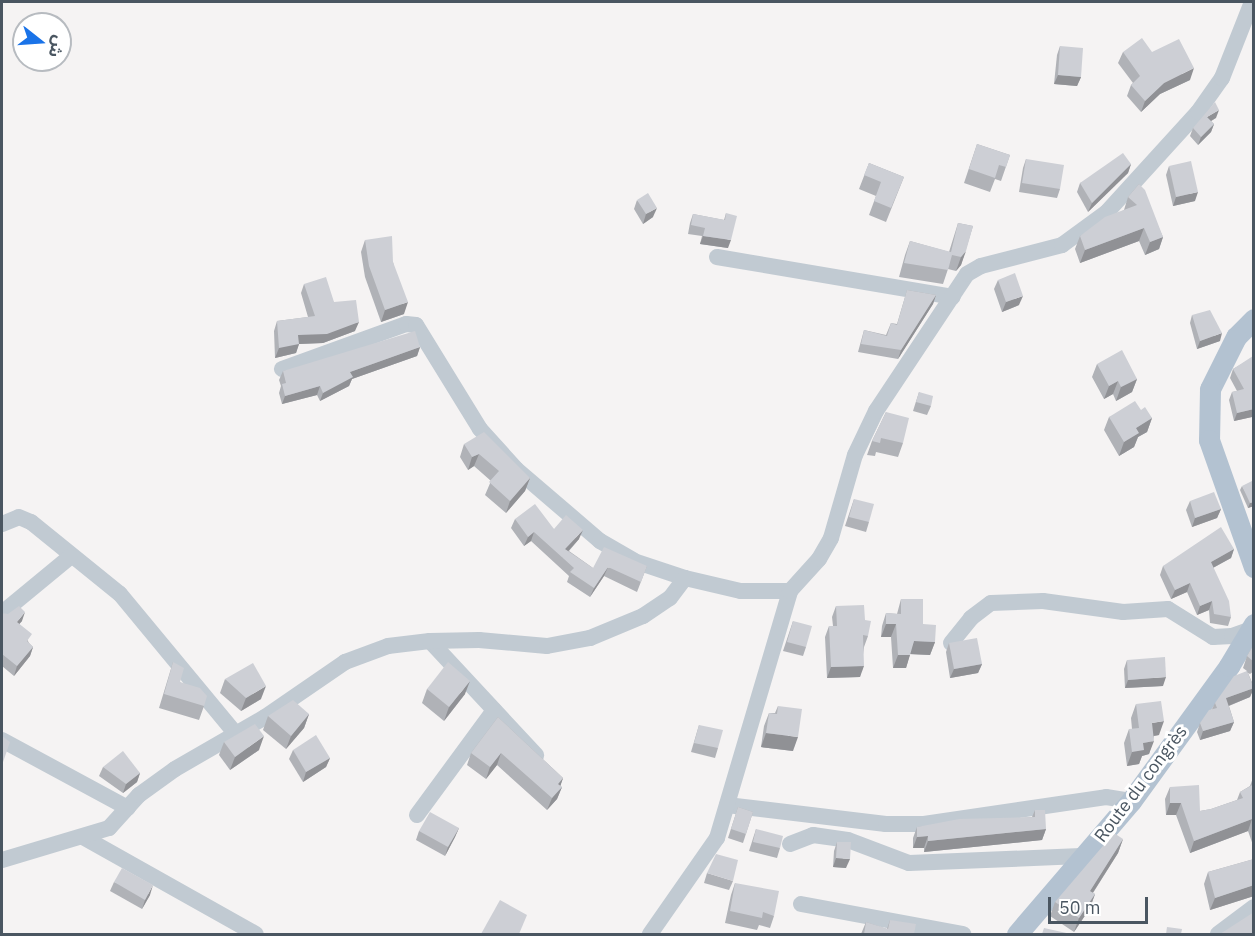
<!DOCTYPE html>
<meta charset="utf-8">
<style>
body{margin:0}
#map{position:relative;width:1255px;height:936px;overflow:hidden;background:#f5f3f3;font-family:"IBM Plex Sans","Noto Sans Arabic",sans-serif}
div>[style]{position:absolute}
.minor>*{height:16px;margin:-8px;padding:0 8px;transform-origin:8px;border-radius:8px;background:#c1cad2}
.major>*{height:21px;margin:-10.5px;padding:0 10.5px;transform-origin:10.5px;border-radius:10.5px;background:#b3c2d1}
.wall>*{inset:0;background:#b0b2b7}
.shaded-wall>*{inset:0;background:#909195}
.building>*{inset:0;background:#cdcfd5}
span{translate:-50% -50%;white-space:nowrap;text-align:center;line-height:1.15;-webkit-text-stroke:6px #fff;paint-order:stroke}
.street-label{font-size:18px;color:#4a5661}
.frame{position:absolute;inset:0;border:3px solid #4a5661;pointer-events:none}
.north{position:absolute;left:12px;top:12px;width:60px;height:60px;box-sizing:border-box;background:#fff;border:2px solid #b7bbc0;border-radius:50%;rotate:107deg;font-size:16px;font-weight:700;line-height:24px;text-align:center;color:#4a5661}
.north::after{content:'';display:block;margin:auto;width:21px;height:27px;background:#1a73e8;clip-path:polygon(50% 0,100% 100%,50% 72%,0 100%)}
.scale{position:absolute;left:1048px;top:897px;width:100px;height:27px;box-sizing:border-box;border:3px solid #4a5661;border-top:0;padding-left:8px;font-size:18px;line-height:21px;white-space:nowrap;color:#4a5661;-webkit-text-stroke:4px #fff;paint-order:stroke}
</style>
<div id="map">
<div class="minor">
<i style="left:717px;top:257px;width:239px;rotate:9.6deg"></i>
<i style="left:282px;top:369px;width:132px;rotate:-19.9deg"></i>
<i style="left:406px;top:324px;width:10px;rotate:6deg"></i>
<i style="left:416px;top:325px;width:122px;rotate:58.4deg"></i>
<i style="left:480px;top:429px;width:54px;rotate:48deg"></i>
<i style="left:516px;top:469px;width:111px;rotate:40.6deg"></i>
<i style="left:600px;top:541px;width:39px;rotate:30deg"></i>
<i style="left:634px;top:561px;width:54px;rotate:18.4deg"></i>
<i style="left:685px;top:578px;width:57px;rotate:13.1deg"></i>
<i style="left:741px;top:591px;width:49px"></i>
<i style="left:2px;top:524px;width:18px;rotate:-22deg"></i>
<i style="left:19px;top:517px;width:13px;rotate:23deg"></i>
<i style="left:31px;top:522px;width:114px;rotate:39deg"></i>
<i style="left:120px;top:594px;width:180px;rotate:50.4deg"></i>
<i style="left:2px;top:613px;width:88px;rotate:-39.5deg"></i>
<i style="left:430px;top:641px;width:156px;rotate:47.1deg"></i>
<i style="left:951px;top:643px;width:32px;rotate:-51deg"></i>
<i style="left:971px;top:618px;width:25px;rotate:-37deg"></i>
<i style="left:991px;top:603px;width:52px;rotate:-2.2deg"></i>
<i style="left:1043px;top:601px;width:81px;rotate:7.8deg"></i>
<i style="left:1123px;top:612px;width:45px;rotate:-3.8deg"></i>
<i style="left:1168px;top:609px;width:53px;rotate:31.9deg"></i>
<i style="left:1213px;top:637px;width:19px;rotate:-3deg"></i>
<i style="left:1232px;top:636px;width:20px;rotate:-20deg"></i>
<i style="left:2px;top:740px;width:143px;rotate:28.4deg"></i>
<i style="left:727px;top:805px;width:160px;rotate:6.8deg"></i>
<i style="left:886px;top:824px;width:38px"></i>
<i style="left:924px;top:824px;width:184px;rotate:-8.4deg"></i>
<i style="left:1106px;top:797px;width:25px;rotate:9deg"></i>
<i style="left:417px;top:815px;width:130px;rotate:-53.7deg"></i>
<i style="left:83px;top:837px;width:198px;rotate:29.3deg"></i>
<i style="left:790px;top:844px;width:25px;rotate:-21deg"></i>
<i style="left:813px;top:835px;width:35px;rotate:8deg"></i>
<i style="left:848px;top:840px;width:65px;rotate:20.7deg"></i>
<i style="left:909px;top:863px;width:178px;rotate:-2.3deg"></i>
<i style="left:2px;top:860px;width:112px;rotate:-16.7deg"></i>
<i style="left:109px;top:828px;width:45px;rotate:-47.7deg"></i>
<i style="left:139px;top:795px;width:44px;rotate:-35.8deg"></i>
<i style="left:175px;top:769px;width:104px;rotate:-30deg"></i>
<i style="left:265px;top:717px;width:97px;rotate:-34.5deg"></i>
<i style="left:345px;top:662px;width:46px;rotate:-20.4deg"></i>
<i style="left:388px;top:646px;width:42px;rotate:-6.8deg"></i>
<i style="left:430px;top:641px;width:49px;rotate:-1.2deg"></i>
<i style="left:479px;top:640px;width:68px;rotate:5deg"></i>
<i style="left:547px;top:646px;width:44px;rotate:-10.5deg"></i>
<i style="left:590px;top:638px;width:57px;rotate:-22.5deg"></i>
<i style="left:643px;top:616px;width:32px;rotate:-34deg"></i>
<i style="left:670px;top:598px;width:25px;rotate:-53deg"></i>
<i style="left:801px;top:904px;width:165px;rotate:10.5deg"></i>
<i style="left:650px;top:934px;width:117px;rotate:-55.1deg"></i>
<i style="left:717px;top:838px;width:258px;rotate:-73.5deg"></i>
<i style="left:790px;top:591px;width:43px;rotate:-47.8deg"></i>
<i style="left:819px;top:559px;width:24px;rotate:-60deg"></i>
<i style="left:831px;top:538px;width:86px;rotate:-73.9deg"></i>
<i style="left:855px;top:455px;width:49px;rotate:-64.5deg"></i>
<i style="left:876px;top:411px;width:164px;rotate:-56.4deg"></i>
<i style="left:967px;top:274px;width:16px;rotate:-30deg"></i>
<i style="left:981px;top:266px;width:84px;rotate:-14.5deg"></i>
<i style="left:1062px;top:245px;width:56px;rotate:-36.3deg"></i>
<i style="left:1107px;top:212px;width:135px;rotate:-47.7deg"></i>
<i style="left:1198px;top:112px;width:42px;rotate:-54.8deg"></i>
<i style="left:1222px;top:78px;width:82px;rotate:-68.5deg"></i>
<i style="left:1218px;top:934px;width:45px;rotate:-36.9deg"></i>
</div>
<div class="major">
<i style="left:1254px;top:319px;width:25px;rotate:135deg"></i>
<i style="left:1236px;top:337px;width:58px;rotate:116.6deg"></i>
<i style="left:1210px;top:389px;width:51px;rotate:91.1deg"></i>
<i style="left:1209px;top:440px;width:135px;rotate:70.5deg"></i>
<i style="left:1017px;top:934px;width:175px;rotate:-49.4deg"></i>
<i style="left:1131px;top:801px;width:167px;rotate:-54deg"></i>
<i style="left:1229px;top:666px;width:49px;rotate:-59.2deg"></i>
</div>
<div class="wall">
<i style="clip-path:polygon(1060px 46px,1081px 77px,1077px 86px,1054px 84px,1057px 55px)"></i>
<i style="clip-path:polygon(1123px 52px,1152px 52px,1190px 80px,1160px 94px,1141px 112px,1127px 96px,1131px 85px,1133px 83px,1118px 63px)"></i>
<i style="clip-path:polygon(1216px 118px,1211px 121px,1214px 124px,1211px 132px,1198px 145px,1190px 136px,1193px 128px)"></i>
<i style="clip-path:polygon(977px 144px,1010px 155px,1001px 181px,995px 179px,990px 192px,964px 183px)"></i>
<i style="clip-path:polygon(1026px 159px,1060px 189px,1057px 198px,1019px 192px,1023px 168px)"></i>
<i style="clip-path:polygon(869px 163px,904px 177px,886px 222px,869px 215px,876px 196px,859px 189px)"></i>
<i style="clip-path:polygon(1131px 164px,1128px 173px,1088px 212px,1077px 192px,1080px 183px)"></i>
<i style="clip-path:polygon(1169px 166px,1195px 201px,1173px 206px,1166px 175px)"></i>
<i style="clip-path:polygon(1139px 184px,1163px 237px,1159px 249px,1145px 255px,1139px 241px,1080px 263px,1075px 249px,1080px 236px,1124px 210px,1128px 197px)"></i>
<i style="clip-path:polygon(637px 200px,653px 217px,643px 224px,634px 209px)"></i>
<i style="clip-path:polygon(726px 213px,728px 248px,700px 244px,702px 236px,688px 234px,690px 223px,693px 214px,724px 220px)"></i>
<i style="clip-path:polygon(958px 223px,973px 226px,961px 265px,956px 271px,948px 269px,943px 284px,899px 277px,905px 255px,910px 241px,949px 252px)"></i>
<i style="clip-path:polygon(365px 240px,393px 262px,404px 314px,381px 322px,365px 277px,361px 252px)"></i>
<i style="clip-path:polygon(998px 280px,1019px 305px,1002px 312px,994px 289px)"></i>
<i style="clip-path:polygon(304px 284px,334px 302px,355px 331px,323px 343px,299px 344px,296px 353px,275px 358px,274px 331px,277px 321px,308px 317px,301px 293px)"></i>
<i style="clip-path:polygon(907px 290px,936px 295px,933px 304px,898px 359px,858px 352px,864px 330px,886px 335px,891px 323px,897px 324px)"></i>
<i style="clip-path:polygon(1192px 315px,1220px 341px,1197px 349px,1190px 323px)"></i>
<i style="clip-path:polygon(420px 347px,417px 356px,352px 379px,349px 386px,320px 401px,317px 395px,282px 404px,279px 393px,281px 386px,279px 380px,283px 371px)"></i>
<i style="clip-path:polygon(1254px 357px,1254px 419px,1252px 417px,1234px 421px,1229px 400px,1232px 392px,1237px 391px,1230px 378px,1233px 369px)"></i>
<i style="clip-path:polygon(1097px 364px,1137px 379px,1132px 392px,1116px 401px,1113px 394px,1104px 399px,1092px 377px)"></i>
<i style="clip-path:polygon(919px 392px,931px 406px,927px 415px,913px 411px)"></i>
<i style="clip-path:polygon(1141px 410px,1152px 418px,1147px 432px,1138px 437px,1134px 447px,1119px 456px,1104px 430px,1109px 417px)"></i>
<i style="clip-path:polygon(886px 412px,903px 443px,898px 457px,876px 452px,875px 456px,867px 455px,872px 441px)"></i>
<i style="clip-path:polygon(464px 444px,530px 478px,525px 491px,506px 513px,485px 495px,491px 481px,474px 466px,468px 470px,460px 457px)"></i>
<i style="clip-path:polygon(1242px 486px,1254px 506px,1248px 508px,1240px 490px)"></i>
<i style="clip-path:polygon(854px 499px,869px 522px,866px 532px,845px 526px)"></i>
<i style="clip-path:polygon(1190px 501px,1221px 509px,1217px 518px,1192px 527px,1186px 510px)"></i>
<i style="clip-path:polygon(515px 519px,554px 529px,579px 539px,569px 551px,593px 568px,647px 566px,637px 592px,604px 576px,590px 597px,567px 582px,569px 576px,531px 541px,524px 546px,511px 528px)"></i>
<i style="clip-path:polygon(1234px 549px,1231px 558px,1213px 568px,1231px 617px,1228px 626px,1210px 623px,1209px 610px,1197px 615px,1187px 592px,1171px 599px,1160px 575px,1163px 566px)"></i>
<i style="clip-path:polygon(901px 599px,923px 624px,935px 642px,930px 655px,910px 654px,906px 668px,893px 668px,891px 637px,881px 637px,882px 626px,886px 613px,897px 614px)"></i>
<i style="clip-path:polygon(836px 606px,865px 620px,868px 636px,864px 647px,860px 677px,827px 678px,825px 637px,829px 626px,833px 626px,832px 617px)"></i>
<i style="clip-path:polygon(2px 613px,22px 621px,19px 624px,29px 643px,33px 647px,30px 656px,14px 676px,2px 666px)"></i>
<i style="clip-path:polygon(793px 621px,806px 647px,803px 656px,783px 651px)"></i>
<i style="clip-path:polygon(949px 643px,982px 664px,978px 673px,950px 678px,946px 652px)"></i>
<i style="clip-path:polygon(1254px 644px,1254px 671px,1250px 674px,1248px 673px,1254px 687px,1250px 697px,1229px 706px,1234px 722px,1230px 731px,1200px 740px,1197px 732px,1200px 723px,1212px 709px,1215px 703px,1247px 671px,1243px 668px,1247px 656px)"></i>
<i style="clip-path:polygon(1127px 660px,1163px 686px,1125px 688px,1124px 669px)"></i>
<i style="clip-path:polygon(173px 662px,180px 682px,204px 706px,199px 720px,159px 708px)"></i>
<i style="clip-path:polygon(225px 679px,261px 699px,241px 711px,220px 693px)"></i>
<i style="clip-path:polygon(427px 689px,465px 694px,444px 721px,422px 703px)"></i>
<i style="clip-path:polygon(1136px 704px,1159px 735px,1154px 736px,1149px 754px,1142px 756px,1139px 764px,1127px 766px,1124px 743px,1129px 729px,1132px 729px,1131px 718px)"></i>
<i style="clip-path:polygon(778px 706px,793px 751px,761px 747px,764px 726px,769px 713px,775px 713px)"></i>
<i style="clip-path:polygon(309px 714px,304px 728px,286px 749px,263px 730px,268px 716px)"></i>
<i style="clip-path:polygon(498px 717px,563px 778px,560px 786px,562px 787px,557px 799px,547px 810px,497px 765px,486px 779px,467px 765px,471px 753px)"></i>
<i style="clip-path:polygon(699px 725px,718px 748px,715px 758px,691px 752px)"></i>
<i style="clip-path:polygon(224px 742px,259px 750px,230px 770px,219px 755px)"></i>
<i style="clip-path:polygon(293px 750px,330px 758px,326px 767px,303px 782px,289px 759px)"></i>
<i style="clip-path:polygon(103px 767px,140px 773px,137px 782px,123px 793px,99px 776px)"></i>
<i style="clip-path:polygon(1254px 775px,1254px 848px,1248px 831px,1190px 853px,1176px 815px,1166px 815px,1165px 799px,1170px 787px,1200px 811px,1211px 809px,1237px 800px,1240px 792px,1250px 786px)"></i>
<i style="clip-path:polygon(738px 807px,753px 812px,743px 843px,728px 838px)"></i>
<i style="clip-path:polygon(1035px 810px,1046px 829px,1042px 840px,924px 852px,924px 848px,913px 848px,913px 838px,917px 827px,1032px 817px)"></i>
<i style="clip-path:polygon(459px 828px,455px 837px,445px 856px,416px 840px,419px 831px)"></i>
<i style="clip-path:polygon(756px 829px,780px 848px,777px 858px,749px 851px)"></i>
<i style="clip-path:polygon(1123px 839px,1118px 853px,1093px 893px,1095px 894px,1090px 908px,1074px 932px,1050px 916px,1055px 902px)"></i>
<i style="clip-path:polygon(837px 842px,846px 868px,833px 867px,834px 851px)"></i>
<i style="clip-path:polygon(1254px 859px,1254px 896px,1210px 910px,1204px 884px,1208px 872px)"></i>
<i style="clip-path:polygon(707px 873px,733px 881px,729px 890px,704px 883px)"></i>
<i style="clip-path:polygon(114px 882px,150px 895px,142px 909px,110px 891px)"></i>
<i style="clip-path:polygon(735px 883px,774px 916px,770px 928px,759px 925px,757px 930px,725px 923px,731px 895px)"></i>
<i style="clip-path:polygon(890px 920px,914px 934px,861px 934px,866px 922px,887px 929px)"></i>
</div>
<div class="shaded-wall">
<i style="clip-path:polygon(1194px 68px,1190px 80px,1160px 94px,1141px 112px,1145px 101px,1164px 83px)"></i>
<i style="clip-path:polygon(1058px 75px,1081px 77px,1077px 86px,1054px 84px)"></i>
<i style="clip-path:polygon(1219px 110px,1216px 118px,1204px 125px,1207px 117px)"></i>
<i style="clip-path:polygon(1214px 124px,1211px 132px,1198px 145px,1201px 137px)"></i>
<i style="clip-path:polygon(1131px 164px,1128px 173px,1088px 212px,1092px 203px)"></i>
<i style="clip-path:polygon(1198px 192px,1195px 201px,1173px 206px,1176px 197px)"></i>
<i style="clip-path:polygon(657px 208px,653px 217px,643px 224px,646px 214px)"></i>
<i style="clip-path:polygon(1144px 228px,1139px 241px,1080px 263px,1085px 250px)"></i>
<i style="clip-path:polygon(703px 236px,731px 240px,728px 248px,700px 244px)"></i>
<i style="clip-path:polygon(1163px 237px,1159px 249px,1145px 255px,1150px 242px)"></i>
<i style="clip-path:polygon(966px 251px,961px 265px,956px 271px,961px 257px)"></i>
<i style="clip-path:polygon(936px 295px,933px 304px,898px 359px,901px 350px)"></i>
<i style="clip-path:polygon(1023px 296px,1019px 305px,1002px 312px,1006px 302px)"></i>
<i style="clip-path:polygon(408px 302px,404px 314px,381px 322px,385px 310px)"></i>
<i style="clip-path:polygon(359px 322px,355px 331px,323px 343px,299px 344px,296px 353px,275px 358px,279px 348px,298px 335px)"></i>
<i style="clip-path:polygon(1222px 333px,1220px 341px,1197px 349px,1200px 341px)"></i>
<i style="clip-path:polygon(420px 347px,417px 356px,352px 379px,349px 386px,320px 401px,323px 393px,350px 372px)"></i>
<i style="clip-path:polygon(1137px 379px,1132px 392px,1116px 401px,1121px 387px)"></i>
<i style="clip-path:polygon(1118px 381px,1113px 394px,1104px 399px,1109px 386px)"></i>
<i style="clip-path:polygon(320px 386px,317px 395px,282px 404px,285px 396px)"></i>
<i style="clip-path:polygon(1254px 409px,1252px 417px,1234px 421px,1237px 413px)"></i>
<i style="clip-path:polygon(1152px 418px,1147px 432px,1138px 437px,1134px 447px,1119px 456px,1124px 442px,1136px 428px)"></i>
<i style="clip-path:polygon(479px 454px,474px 466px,468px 470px,472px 457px)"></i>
<i style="clip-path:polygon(530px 478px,525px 491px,506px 513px,510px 501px)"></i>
<i style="clip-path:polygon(1254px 502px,1254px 506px,1248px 508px,1250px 503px)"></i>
<i style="clip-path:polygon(1221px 509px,1217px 518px,1192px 527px,1195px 518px)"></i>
<i style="clip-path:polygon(583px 530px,579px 539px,562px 558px,565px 549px)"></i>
<i style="clip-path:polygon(534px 532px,531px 541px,524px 546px,528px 537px)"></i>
<i style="clip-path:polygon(1234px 549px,1231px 558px,1207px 571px,1211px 562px)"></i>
<i style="clip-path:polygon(608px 567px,604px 576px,590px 597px,594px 588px)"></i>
<i style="clip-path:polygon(1190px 583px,1187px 592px,1171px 599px,1175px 590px)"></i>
<i style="clip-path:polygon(1212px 601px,1209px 610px,1197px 615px,1200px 606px)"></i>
<i style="clip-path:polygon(25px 612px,22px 621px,13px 631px,17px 622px)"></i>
<i style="clip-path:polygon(886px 624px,896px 624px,891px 637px,881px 637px)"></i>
<i style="clip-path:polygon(914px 641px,935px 642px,930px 655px,909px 654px)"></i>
<i style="clip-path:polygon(33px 647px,30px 656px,14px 676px,17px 666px)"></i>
<i style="clip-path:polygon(898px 655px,910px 655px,906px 668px,893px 668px)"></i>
<i style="clip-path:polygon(982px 664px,978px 673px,950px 678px,954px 669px)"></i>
<i style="clip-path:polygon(864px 666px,860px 677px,827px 678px,831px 667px)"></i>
<i style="clip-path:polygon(1166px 677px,1163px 686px,1125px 688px,1128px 680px)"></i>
<i style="clip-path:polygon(470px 681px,465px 694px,444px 721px,449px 707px)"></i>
<i style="clip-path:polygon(266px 686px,261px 699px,241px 711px,246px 698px)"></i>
<i style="clip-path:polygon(1254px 688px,1250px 697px,1223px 708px,1226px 698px)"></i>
<i style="clip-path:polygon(309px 714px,304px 728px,286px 749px,291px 736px)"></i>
<i style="clip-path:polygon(1164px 721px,1159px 735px,1147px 737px,1152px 723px)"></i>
<i style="clip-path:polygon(1234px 722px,1230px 731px,1200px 740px,1203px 731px)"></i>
<i style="clip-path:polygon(766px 733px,798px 737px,793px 751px,761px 747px)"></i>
<i style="clip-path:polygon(264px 736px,259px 750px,230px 770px,235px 757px)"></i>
<i style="clip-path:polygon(1154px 741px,1149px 754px,1142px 756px,1139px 764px,1127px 766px,1132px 752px,1143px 743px)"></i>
<i style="clip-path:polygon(501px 753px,497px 765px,486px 779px,490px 767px)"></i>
<i style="clip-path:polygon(330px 758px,326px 767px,303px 782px,306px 772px)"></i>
<i style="clip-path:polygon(140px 773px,137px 782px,123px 793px,126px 784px)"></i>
<i style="clip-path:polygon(563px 778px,559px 790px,562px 787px,557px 799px,547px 810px,558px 784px)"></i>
<i style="clip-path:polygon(1170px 803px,1181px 803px,1176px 815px,1166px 815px)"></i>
<i style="clip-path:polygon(1252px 819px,1248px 831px,1190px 853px,1194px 841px)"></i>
<i style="clip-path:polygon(459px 828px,455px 837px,445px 856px,448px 847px)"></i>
<i style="clip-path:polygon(1046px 829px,1042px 840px,924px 852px,928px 841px)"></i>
<i style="clip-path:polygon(928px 836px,924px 848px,913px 848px,917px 837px)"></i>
<i style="clip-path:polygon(1123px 839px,1118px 853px,1085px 905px,1090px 891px)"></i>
<i style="clip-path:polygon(836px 858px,850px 859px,846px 868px,833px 867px)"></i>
<i style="clip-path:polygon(153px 885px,150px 895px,142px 909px,145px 900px)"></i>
<i style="clip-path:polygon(1254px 885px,1254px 896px,1210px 910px,1215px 898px)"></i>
<i style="clip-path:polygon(1095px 894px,1090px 908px,1074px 932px,1079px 918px)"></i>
</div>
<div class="building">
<i style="clip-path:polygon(1142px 38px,1152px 52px,1179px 39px,1194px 68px,1164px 83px,1145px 101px,1131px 85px,1140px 76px,1123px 52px)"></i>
<i style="clip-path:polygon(1060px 46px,1083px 48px,1081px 77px,1058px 75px)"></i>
<i style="clip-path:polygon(1215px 102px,1219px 110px,1207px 117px,1214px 124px,1201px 137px,1193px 128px)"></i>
<i style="clip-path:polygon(977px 144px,1010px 155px,1006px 167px,999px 165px,995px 178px,969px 169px)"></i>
<i style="clip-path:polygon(1123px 153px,1131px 164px,1092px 203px,1080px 183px)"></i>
<i style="clip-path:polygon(1026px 159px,1064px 165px,1060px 189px,1022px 183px)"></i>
<i style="clip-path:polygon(1191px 161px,1198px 192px,1176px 197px,1169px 166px)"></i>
<i style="clip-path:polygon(869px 163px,904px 177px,891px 208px,874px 201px,881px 182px,864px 175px)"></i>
<i style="clip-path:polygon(1139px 184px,1145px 190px,1163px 237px,1150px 242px,1144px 228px,1085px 250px,1080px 236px,1105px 217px,1137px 205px,1128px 197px)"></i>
<i style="clip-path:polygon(648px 193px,657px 208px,646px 214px,637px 200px)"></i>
<i style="clip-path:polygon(726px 213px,737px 216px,731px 240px,703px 236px,705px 228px,691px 225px,693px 214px,725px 220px)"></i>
<i style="clip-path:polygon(958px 223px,973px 226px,966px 251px,961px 257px,952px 255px,948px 270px,904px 263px,910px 241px,951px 252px)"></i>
<i style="clip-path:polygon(392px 236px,393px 262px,408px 302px,385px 310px,369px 266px,365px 240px)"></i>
<i style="clip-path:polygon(1015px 273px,1023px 296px,1006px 302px,998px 280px)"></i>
<i style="clip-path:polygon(326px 277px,334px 302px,356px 300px,359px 322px,327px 334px,298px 335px,299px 344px,279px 348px,277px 321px,315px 316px,304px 284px)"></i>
<i style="clip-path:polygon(907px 290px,936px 295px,901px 350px,861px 344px,864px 330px,887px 336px,891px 323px,897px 325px)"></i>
<i style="clip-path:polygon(1210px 310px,1222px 333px,1200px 341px,1192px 315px)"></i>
<i style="clip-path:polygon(415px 331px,420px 347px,350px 372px,353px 377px,323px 393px,320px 386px,285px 396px,282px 384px,286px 383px,283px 371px)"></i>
<i style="clip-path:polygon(1122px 350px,1137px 379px,1121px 387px,1118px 381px,1109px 386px,1097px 364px)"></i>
<i style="clip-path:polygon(1253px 356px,1254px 409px,1237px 413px,1232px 392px,1244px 389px,1233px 369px)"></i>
<i style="clip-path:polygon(919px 392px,933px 396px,931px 406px,916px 402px)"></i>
<i style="clip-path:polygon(1135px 401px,1141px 410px,1145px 407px,1152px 418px,1136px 428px,1139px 433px,1124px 442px,1109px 417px)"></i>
<i style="clip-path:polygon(886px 412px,909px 418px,903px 443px,881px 438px,880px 443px,872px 441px)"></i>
<i style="clip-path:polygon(484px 432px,530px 478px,510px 501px,489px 482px,499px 471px,479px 454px,472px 457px,464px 444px)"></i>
<i style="clip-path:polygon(1252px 481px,1254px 484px,1254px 502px,1250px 503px,1242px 486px)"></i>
<i style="clip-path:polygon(1214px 492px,1221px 509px,1195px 518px,1190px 501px)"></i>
<i style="clip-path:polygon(854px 499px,874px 504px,869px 522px,849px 517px)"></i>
<i style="clip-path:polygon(535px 504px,554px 529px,566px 515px,583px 530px,565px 549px,593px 568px,604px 547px,647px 566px,641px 582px,608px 567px,594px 588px,570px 572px,574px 568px,534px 532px,528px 537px,515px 519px)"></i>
<i style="clip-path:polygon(1221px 527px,1234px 549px,1211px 562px,1229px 601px,1231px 617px,1214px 614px,1212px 601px,1200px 606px,1190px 583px,1175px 590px,1163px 566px)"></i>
<i style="clip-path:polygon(901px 599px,923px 599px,923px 624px,936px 625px,935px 642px,914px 641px,910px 655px,898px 655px,896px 624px,886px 624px,886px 613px,901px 614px)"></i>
<i style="clip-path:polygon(864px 605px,865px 620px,871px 621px,868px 636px,863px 635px,864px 666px,831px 667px,829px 626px,837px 626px,836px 606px)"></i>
<i style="clip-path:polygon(19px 606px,25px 612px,17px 622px,32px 634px,27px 641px,33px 647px,17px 666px,2px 654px,2px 613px,8px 614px)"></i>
<i style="clip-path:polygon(793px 621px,812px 626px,806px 647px,787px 642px)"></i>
<i style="clip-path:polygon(977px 638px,982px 664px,954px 669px,949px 643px)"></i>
<i style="clip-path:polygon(1254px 644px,1254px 662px,1247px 656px)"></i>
<i style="clip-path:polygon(1165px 657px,1166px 677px,1128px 680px,1127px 660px)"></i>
<i style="clip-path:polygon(173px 662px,184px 668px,180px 682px,200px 688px,207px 696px,204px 706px,164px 694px)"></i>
<i style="clip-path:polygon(448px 662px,470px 681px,449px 707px,427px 689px)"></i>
<i style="clip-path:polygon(253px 663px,266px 686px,246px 698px,225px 679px)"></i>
<i style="clip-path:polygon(1247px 671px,1254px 688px,1226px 698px,1234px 722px,1203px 731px,1200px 723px,1209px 710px,1217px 708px,1215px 703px,1234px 676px)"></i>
<i style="clip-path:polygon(293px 700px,309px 714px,291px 736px,268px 716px)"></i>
<i style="clip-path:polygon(1161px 701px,1164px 721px,1152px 723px,1154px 741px,1143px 743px,1144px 750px,1132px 752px,1129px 729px,1139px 728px,1136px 704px)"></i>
<i style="clip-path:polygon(778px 706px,802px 709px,798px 737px,766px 733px,769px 713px,777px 714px)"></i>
<i style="clip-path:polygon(498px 717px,563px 778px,558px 784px,562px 787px,552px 798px,501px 753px,490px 767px,471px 753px)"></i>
<i style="clip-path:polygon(255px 724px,264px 736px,235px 757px,224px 742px)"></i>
<i style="clip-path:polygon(699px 725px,723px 730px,718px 748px,694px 743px)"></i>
<i style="clip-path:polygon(316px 735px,330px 758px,306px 772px,293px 750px)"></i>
<i style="clip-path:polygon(2px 736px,10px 742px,2px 765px)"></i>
<i style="clip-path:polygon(123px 751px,140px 773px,126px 784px,103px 767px)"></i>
<i style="clip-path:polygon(1254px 784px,1254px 824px,1252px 819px,1194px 841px,1181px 803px,1170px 803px,1170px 787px,1199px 785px,1200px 811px,1211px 809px,1243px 798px,1240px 792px)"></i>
<i style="clip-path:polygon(738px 807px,753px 812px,746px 834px,731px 829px)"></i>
<i style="clip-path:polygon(1035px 810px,1045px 810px,1046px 829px,928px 841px,928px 836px,917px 837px,917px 827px,959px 819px,1035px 817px)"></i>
<i style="clip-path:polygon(430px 812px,459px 828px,448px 847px,419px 831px)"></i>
<i style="clip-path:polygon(756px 829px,783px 836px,780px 848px,753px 842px)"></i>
<i style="clip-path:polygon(1114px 833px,1123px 839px,1090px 891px,1095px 894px,1079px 918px,1055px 902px)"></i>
<i style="clip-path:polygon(837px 842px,851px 842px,850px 859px,836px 858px)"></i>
<i style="clip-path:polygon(716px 854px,738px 860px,733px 881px,707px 873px)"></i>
<i style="clip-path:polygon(1254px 859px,1254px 885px,1215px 898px,1208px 872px)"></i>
<i style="clip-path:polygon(122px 868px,153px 885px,145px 900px,114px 882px)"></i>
<i style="clip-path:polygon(735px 883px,779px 891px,774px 916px,763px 912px,762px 918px,730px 911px)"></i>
<i style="clip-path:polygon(500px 900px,527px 915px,519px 934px,481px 934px)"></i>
<i style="clip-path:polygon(1254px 912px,1254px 934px,1220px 934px)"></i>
<i style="clip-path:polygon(890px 920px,916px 924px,914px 934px,864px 934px,866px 922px,888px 929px)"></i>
<i style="clip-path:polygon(1167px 927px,1182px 929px,1181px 934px,1166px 934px)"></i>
<i style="clip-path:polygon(1044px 928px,1071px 934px,1042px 934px)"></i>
</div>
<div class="street-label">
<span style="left:1141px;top:784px;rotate:-53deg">Route du congrès</span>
</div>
<div class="frame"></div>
<div class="north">ش</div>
<div class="scale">50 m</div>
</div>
